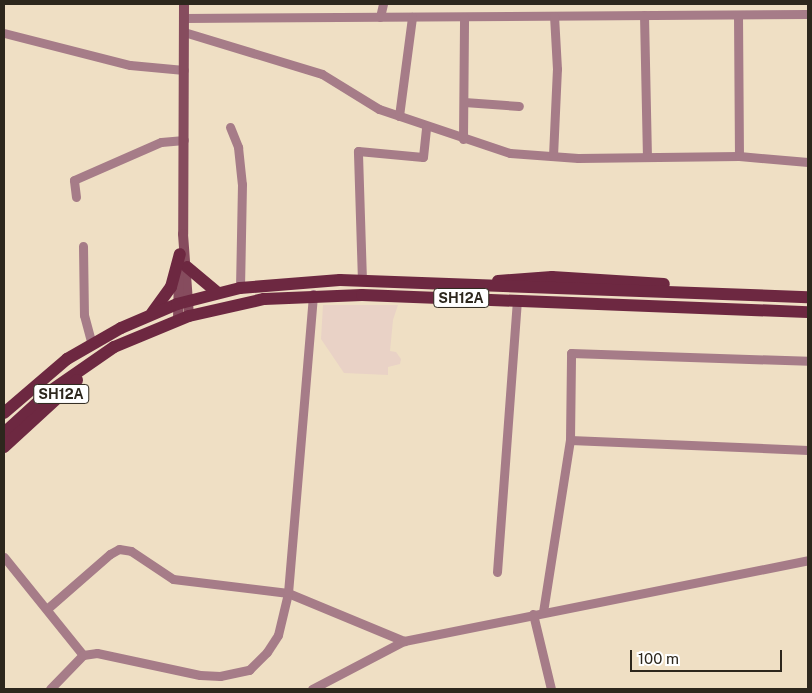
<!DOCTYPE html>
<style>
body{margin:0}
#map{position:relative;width:812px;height:693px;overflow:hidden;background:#efdfc4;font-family:"Public Sans",sans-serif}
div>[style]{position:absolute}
.commercial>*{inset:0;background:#e9d2c6}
.street>*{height:9px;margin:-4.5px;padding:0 4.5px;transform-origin:4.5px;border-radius:4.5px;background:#a67c88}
.secondary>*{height:10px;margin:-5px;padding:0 5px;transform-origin:5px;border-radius:5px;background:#864c5e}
.primary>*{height:12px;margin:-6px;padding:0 6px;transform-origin:6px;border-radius:6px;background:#6d2841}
span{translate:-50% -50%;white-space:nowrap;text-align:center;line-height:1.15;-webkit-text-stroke:5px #fff;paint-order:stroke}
.shield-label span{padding:1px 4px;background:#fff;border:1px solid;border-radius:4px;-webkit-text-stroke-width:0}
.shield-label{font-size:14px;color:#2d271d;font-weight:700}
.frame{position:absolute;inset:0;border:5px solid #2d271d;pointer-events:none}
.scale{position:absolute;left:630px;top:650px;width:152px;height:22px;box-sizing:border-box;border:2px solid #2d271d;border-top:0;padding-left:6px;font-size:15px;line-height:18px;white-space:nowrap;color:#2d271d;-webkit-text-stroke:4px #fff;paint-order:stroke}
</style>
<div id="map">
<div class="commercial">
<i style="clip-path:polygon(323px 305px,398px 305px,393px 320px,390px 351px,396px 352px,401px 359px,400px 364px,388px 367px,388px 375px,344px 373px,321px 339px)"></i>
</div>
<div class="street">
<i style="left:644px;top:15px;width:142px;rotate:88.8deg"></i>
<i style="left:738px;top:15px;width:141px;rotate:89.6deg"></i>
<i style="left:380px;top:17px;width:13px;rotate:-77deg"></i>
<i style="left:184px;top:18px;width:624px;rotate:-0.37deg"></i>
<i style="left:184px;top:32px;width:144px;rotate:16.9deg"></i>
<i style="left:322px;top:74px;width:67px;rotate:31.6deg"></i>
<i style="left:379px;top:109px;width:138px;rotate:18.6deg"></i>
<i style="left:510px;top:153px;width:68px;rotate:4.2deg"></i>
<i style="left:578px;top:158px;width:161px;rotate:-0.7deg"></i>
<i style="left:739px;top:156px;width:69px;rotate:5deg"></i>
<i style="left:4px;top:33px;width:130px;rotate:14.3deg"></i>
<i style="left:130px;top:65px;width:54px;rotate:5.3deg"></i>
<i style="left:464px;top:102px;width:55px;rotate:4.2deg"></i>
<i style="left:399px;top:116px;width:100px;rotate:-82.5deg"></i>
<i style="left:230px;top:127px;width:22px;rotate:68deg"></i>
<i style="left:238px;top:147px;width:37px;rotate:84deg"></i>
<i style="left:242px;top:184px;width:104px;rotate:91.1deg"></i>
<i style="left:463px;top:139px;width:122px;rotate:-89.5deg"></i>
<i style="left:553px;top:156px;width:87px;rotate:-87.4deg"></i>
<i style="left:557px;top:69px;width:53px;rotate:-93.2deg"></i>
<i style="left:76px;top:197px;width:17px;rotate:-97deg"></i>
<i style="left:74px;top:180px;width:95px;rotate:-23.6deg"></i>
<i style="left:161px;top:142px;width:23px;rotate:-5deg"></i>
<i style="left:83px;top:246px;width:69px;rotate:89.2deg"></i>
<i style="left:84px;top:315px;width:30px;rotate:75deg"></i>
<i style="left:362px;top:281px;width:130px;rotate:-91.8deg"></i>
<i style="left:358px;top:151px;width:65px;rotate:5.3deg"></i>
<i style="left:423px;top:157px;width:31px;rotate:-84deg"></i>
<i style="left:570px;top:440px;width:238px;rotate:2.4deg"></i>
<i style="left:4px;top:557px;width:126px;rotate:51.1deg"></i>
<i style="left:497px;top:572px;width:272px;rotate:-85.8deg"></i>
<i style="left:48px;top:608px;width:82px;rotate:-41.1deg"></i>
<i style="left:110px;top:554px;width:10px;rotate:-29deg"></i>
<i style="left:119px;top:549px;width:12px;rotate:9deg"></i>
<i style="left:131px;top:551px;width:50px;rotate:33.7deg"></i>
<i style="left:173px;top:579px;width:116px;rotate:6.9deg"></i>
<i style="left:288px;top:593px;width:126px;rotate:22.5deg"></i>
<i style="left:543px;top:612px;width:174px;rotate:-81.1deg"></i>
<i style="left:570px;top:440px;width:87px;rotate:-89.3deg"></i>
<i style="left:571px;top:353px;width:237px;rotate:1.9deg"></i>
<i style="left:533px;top:614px;width:77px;rotate:76.5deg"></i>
<i style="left:50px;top:689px;width:47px;rotate:-45.9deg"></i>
<i style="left:83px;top:655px;width:14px;rotate:-8deg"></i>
<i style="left:97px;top:653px;width:105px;rotate:12.1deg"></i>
<i style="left:200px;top:675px;width:20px;rotate:3deg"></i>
<i style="left:220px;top:676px;width:30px;rotate:-12deg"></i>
<i style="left:249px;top:670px;width:25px;rotate:-45deg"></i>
<i style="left:267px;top:652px;width:20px;rotate:-57deg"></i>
<i style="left:278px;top:635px;width:43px;rotate:-76.6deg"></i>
<i style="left:288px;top:593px;width:300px;rotate:-85.2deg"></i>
<i style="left:312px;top:689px;width:104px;rotate:-27.6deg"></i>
<i style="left:404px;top:641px;width:412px;rotate:-11.3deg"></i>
</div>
<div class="secondary">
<i style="left:184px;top:4px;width:230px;rotate:90.2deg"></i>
<i style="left:183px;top:234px;width:82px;rotate:85.8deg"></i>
<i style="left:178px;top:320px;width:48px;rotate:-88.8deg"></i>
</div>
<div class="primary">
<i style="left:187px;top:267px;width:39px;rotate:40deg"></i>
<i style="left:498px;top:281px;width:54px;rotate:-4.2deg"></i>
<i style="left:552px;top:277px;width:112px;rotate:3.6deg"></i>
<i style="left:152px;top:313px;width:32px;rotate:-54deg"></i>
<i style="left:171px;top:287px;width:34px;rotate:-75deg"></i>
<i style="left:4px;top:413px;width:83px;rotate:-40.6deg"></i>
<i style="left:67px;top:359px;width:62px;rotate:-29.9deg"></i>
<i style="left:121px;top:328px;width:61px;rotate:-23.2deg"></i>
<i style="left:177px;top:304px;width:65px;rotate:-14.3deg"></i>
<i style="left:240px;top:288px;width:100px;rotate:-4.6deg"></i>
<i style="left:340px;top:280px;width:468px;rotate:2.1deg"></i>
<i style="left:4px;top:433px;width:61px;rotate:-42.3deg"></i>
<i style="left:49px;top:392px;width:79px;rotate:-34.7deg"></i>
<i style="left:114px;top:347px;width:81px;rotate:-22.5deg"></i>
<i style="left:189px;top:316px;width:77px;rotate:-12.8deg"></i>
<i style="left:264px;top:299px;width:98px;rotate:-2.3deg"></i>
<i style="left:362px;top:295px;width:446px;rotate:2.2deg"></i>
<i style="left:4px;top:447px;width:99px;rotate:-42.5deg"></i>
</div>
<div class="shield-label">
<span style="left:461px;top:298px">SH12A</span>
<span style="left:61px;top:394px">SH12A</span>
</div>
<div class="frame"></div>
<div class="scale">100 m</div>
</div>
